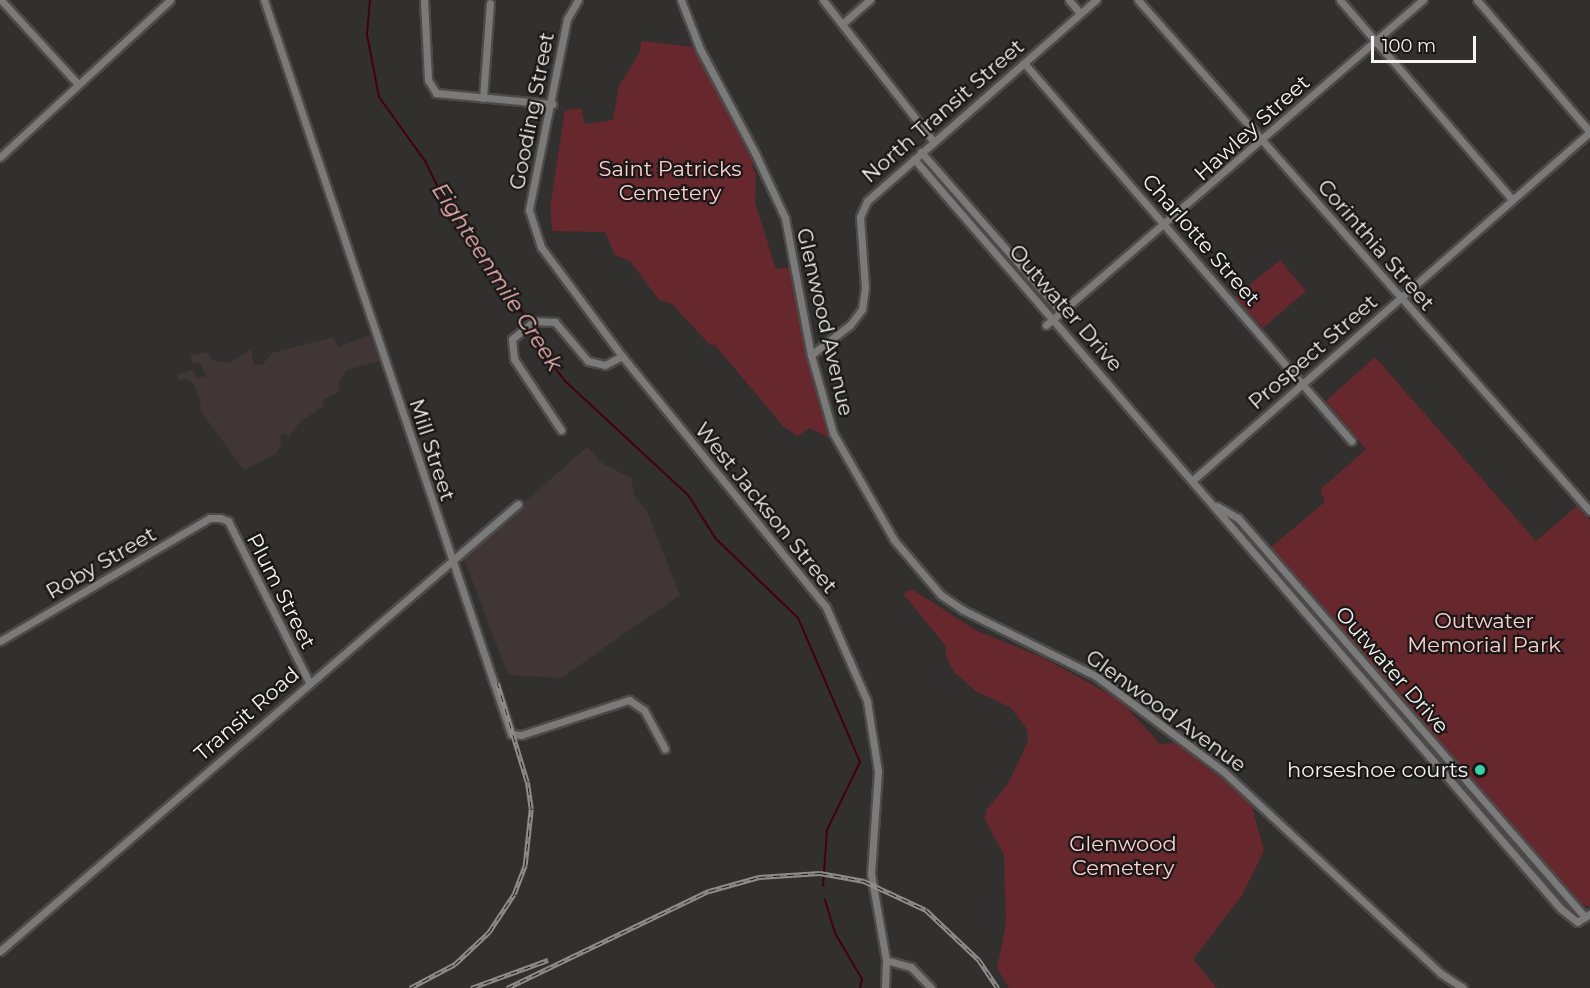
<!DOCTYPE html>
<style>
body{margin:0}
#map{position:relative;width:1590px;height:988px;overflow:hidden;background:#322f2f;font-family:Montserrat,sans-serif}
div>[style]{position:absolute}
.built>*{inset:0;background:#403636}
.green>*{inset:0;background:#67282d}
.stream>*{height:2px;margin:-1px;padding:0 1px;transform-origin:1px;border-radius:1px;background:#43000d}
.roads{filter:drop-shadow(2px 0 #4d4a4a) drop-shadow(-2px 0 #4d4a4a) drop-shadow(0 2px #4d4a4a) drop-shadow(0 -2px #4d4a4a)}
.minor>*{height:7px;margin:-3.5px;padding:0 3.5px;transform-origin:3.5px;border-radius:3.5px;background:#7b7a7a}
.rail>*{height:4.5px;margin-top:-2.25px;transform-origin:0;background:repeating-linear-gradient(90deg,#191817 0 7px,#8f8c8c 0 14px);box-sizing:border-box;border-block:2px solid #8f8c8c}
.dots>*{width:16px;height:16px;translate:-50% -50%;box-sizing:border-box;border:3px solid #191817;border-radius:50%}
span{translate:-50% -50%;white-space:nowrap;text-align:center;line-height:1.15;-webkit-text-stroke:4.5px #191817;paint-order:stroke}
.street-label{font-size:21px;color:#f5f3f3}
.park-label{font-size:21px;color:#fed0d0}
.poi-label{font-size:21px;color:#f5f3f3}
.right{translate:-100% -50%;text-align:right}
.water-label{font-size:22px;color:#f5b3b4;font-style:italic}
.scale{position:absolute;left:1371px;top:36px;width:105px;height:27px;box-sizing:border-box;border:3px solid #f5f3f3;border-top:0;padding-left:8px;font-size:18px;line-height:21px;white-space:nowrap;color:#f5f3f3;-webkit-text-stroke:4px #191817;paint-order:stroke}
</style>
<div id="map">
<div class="built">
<i style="clip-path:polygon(370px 335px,379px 361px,347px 370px,338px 382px,340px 391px,323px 400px,323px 406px,300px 422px,289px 437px,285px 433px,279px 438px,282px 443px,276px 454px,244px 470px,199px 409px,201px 401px,193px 384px,186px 378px,179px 381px,176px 375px,192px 370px,197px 378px,206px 376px,201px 364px,192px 362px,190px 356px,206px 352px,214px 361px,230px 363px,251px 349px,254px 364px,262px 365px,272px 353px,333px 337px,339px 347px)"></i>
<i style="clip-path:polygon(587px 447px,602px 463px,631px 478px,635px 497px,647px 512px,680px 595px,561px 678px,508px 675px,463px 556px)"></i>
</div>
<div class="green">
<i style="clip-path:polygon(641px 41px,695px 47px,755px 161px,752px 167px,756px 174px,755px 203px,776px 269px,791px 267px,820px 408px,831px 432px,827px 437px,810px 428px,797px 436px,783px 426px,715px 345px,710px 345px,671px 303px,659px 300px,630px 261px,615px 255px,605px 232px,552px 231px,550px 207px,565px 111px,581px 108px,585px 124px,613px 120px,619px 86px,640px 52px)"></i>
<i style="clip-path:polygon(1280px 260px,1306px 291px,1263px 328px,1235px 297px)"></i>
<i style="clip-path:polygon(1375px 357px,1536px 541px,1577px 506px,1590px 520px,1590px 907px,1577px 902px,1270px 548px,1325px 502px,1320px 490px,1366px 449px,1326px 401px)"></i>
<i style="clip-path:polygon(913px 590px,977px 631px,1040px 656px,1120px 700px,1160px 744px,1175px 743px,1250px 800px,1264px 851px,1241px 897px,1193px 959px,1217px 988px,1009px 988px,997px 968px,1006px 924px,1004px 855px,985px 819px,986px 810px,1008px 784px,1028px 741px,1027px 729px,1010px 707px,977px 692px,954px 672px,946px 656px,946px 646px,904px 595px,906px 591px)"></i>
</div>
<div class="stream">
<i style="left:370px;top:0;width:35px;rotate:95deg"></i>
<i style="left:367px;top:35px;width:63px;rotate:79deg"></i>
<i style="left:379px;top:97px;width:79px;rotate:54.3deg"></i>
<i style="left:425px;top:161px;width:52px;rotate:63.9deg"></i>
<i style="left:448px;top:208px;width:57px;rotate:57.1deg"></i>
<i style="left:479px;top:256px;width:68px;rotate:51.6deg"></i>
<i style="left:521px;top:309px;width:42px;rotate:64.7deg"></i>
<i style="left:539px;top:347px;width:43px;rotate:52.6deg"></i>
<i style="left:565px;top:381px;width:168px;rotate:42.8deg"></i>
<i style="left:688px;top:495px;width:52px;rotate:57.5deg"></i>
<i style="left:716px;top:539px;width:114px;rotate:43.9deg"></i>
<i style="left:798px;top:618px;width:157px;rotate:66.7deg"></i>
<i style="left:860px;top:762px;width:76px;rotate:115.9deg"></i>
<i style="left:827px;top:830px;width:56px;rotate:94.1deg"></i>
<i style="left:825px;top:900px;width:34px;rotate:73deg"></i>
<i style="left:835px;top:933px;width:53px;rotate:59.6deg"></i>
<i style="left:862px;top:979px;width:9px;rotate:103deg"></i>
</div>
<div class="roads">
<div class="minor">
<i style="left:1px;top:0;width:114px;rotate:47.5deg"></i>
<i style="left:264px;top:0;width:774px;rotate:71.4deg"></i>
<i style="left:511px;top:734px;width:10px;rotate:6deg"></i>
<i style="left:521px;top:735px;width:114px;rotate:-18deg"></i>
<i style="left:629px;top:700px;width:18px;rotate:34deg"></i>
<i style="left:644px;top:710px;width:44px;rotate:61.7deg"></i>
<i style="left:424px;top:0;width:80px;rotate:87.1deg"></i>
<i style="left:428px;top:80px;width:15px;rotate:58deg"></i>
<i style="left:436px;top:93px;width:117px;rotate:5.4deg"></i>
<i style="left:578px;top:0;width:22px;rotate:120deg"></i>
<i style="left:567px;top:19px;width:195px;rotate:101.3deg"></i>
<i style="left:529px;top:210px;width:39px;rotate:72deg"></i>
<i style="left:541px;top:247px;width:136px;rotate:53.4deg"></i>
<i style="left:622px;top:356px;width:323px;rotate:50.9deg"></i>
<i style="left:826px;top:607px;width:103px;rotate:66.4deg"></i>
<i style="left:867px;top:701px;width:71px;rotate:81.1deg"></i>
<i style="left:878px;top:771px;width:103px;rotate:93.9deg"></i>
<i style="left:871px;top:874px;width:87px;rotate:80.1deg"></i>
<i style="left:886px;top:960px;width:28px;rotate:92deg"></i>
<i style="left:681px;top:0;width:53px;rotate:68.8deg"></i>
<i style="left:700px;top:49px;width:118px;rotate:62.1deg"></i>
<i style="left:755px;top:153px;width:72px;rotate:65.2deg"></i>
<i style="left:785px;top:218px;width:139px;rotate:79.3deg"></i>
<i style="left:811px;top:355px;width:81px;rotate:74.2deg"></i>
<i style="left:833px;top:433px;width:123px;rotate:60.3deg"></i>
<i style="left:894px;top:540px;width:72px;rotate:49.5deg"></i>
<i style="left:941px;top:595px;width:27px;rotate:34deg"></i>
<i style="left:963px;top:610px;width:148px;rotate:26.4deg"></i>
<i style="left:1096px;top:676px;width:159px;rotate:36.8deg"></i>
<i style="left:1223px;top:771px;width:296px;rotate:42.9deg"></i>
<i style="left:1440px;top:973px;width:27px;rotate:33deg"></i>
<i style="left:823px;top:0;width:179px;rotate:52deg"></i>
<i style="left:1069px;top:0;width:17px;rotate:50deg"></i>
<i style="left:1138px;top:0;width:682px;rotate:48.51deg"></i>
<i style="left:1340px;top:0;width:263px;rotate:49.2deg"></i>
<i style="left:1477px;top:0;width:174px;rotate:49.4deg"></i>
<i style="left:842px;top:24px;width:37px;rotate:-41deg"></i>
<i style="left:1024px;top:63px;width:500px;rotate:49.1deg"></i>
<i style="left:483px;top:98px;width:95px;rotate:-85.8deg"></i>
<i style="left:921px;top:152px;width:213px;rotate:48.8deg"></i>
<i style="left:0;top:157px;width:231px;rotate:-42.7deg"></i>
<i style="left:914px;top:159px;width:989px;rotate:49.22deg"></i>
<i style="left:1560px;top:908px;width:22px;rotate:39deg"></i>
<i style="left:1577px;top:922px;width:15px;rotate:-32deg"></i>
<i style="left:1046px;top:325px;width:498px;rotate:-40.8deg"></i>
<i style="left:811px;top:355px;width:49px;rotate:-37.6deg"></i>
<i style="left:850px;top:325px;width:20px;rotate:-53deg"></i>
<i style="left:862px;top:309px;width:22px;rotate:-82deg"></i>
<i style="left:865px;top:287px;width:70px;rotate:-94.1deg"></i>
<i style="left:860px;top:217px;width:17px;rotate:-66deg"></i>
<i style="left:867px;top:201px;width:305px;rotate:-41.3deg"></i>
<i style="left:561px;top:430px;width:85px;rotate:-123.5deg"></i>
<i style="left:514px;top:359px;width:20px;rotate:-96deg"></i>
<i style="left:512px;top:339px;width:28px;rotate:-39deg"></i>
<i style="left:534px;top:321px;width:21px;rotate:3deg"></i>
<i style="left:555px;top:322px;width:51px;rotate:49.8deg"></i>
<i style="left:588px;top:361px;width:17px;rotate:13deg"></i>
<i style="left:605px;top:365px;width:19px;rotate:-28deg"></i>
<i style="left:1194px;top:479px;width:527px;rotate:-41.23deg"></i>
<i style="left:1217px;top:506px;width:24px;rotate:30deg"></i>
<i style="left:1238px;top:518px;width:529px;rotate:48.99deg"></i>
<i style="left:0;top:641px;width:243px;rotate:-30.4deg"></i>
<i style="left:210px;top:518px;width:10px"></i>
<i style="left:220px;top:518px;width:9px;rotate:21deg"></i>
<i style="left:228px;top:521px;width:180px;rotate:63.3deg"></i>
<i style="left:0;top:951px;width:684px;rotate:-40.79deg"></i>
<i style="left:886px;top:960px;width:26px;rotate:16deg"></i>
<i style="left:911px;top:967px;width:29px;rotate:46deg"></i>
</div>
</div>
<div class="rail">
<i style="left:410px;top:988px;width:51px;rotate:-28.1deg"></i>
<i style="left:455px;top:964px;width:47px;rotate:-43.3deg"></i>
<i style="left:489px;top:932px;width:45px;rotate:-56.7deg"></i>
<i style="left:514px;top:894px;width:31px;rotate:-69deg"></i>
<i style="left:525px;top:865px;width:56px;rotate:-83.9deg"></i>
<i style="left:531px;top:809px;width:27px;rotate:-98deg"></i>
<i style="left:527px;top:782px;width:103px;rotate:-106.9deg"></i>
<i style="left:471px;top:988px;width:82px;rotate:-20deg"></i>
<i style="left:507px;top:988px;width:224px;rotate:-25.7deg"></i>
<i style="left:709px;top:891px;width:52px;rotate:-15.6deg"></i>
<i style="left:759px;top:877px;width:61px;rotate:-3.8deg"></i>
<i style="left:820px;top:873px;width:45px;rotate:10.3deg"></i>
<i style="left:864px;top:881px;width:68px;rotate:25.1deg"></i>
<i style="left:926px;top:910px;width:73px;rotate:43.3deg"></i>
<i style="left:979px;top:960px;width:34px;rotate:56deg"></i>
</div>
<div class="dots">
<i style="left:1480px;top:770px;background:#39d4a5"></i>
</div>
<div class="street-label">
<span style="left:532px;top:111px;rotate:-79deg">Gooding Street</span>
<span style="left:943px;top:111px;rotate:-41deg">North Transit Street</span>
<span style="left:1252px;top:128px;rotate:-42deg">Hawley Street</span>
<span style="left:1201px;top:240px;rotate:49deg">Charlotte Street</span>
<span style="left:1376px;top:245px;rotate:49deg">Corinthia Street</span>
<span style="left:1066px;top:308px;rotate:49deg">Outwater Drive</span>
<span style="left:825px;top:322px;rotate:77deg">Glenwood Avenue</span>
<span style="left:1313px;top:352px;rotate:-41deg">Prospect Street</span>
<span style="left:432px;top:450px;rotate:72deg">Mill Street</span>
<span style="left:766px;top:508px;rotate:51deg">West Jackson Street</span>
<span style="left:101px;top:563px;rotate:-30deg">Roby Street</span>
<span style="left:281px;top:591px;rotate:63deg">Plum Street</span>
<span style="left:1392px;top:670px;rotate:49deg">Outwater Drive</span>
<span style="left:1166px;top:711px;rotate:36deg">Glenwood Avenue</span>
<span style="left:247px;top:714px;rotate:-41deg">Transit Road</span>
</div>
<div class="park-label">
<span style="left:670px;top:181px">Saint Patricks<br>Cemetery</span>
<span style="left:1484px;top:633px">Outwater<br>Memorial Park</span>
<span style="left:1123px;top:856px">Glenwood<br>Cemetery</span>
</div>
<div class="poi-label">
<span class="right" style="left:1468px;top:770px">horseshoe courts</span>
</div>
<div class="water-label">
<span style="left:497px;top:277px;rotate:57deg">Eighteenmile Creek</span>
</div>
<div class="scale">100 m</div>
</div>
